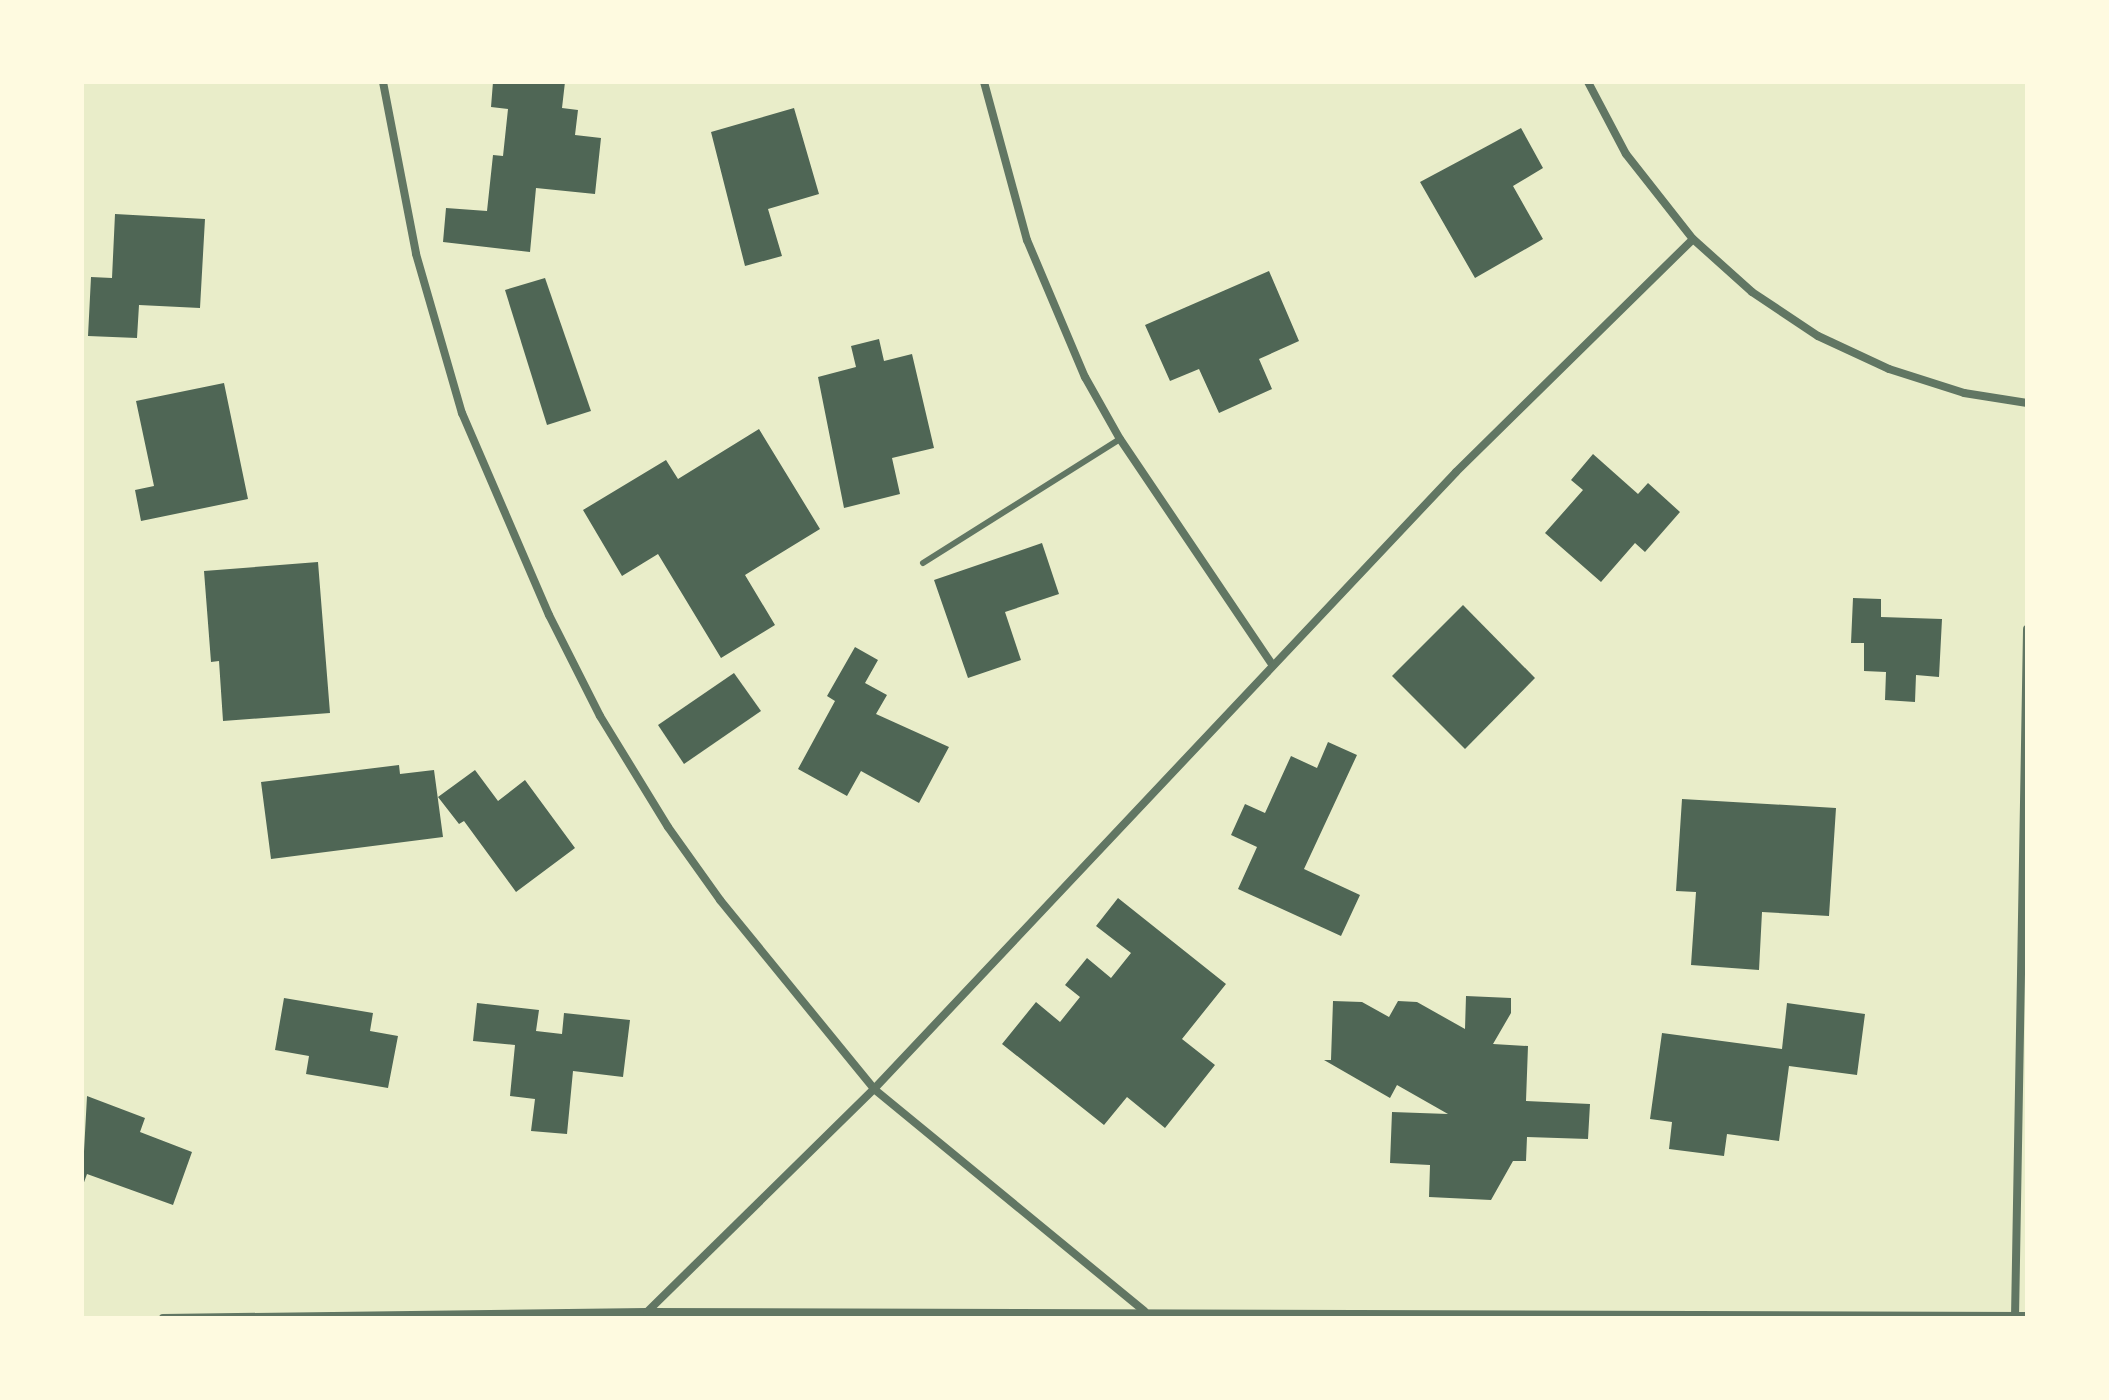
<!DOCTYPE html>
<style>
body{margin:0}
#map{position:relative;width:2109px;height:1400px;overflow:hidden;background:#e9edc9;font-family:"Space Grotesk",sans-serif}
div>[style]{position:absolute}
.building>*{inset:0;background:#4f6655}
.service>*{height:6px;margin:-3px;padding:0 3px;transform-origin:3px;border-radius:3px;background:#617663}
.minor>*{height:8px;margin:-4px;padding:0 4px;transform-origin:4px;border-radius:4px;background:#617663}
span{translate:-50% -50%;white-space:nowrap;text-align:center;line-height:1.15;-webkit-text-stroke:6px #fefae0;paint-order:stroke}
.frame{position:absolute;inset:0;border:84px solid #fefae0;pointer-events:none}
</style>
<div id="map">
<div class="building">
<i style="clip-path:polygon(493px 82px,565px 82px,562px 108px,578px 110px,575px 135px,601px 138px,595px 194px,536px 188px,530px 252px,443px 242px,446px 208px,487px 211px,493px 155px,503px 156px,508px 109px,491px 107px)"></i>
<i style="clip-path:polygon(794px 108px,819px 194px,768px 209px,782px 256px,745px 266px,711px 132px)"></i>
<i style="clip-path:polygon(1521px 128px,1543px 168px,1513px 186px,1543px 239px,1475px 278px,1420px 182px)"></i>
<i style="clip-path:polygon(115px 214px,205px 219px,200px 308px,139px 305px,137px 338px,88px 336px,91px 277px,112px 278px)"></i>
<i style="clip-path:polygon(1269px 271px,1299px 341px,1259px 359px,1272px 389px,1219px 413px,1199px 369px,1170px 381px,1145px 325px)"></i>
<i style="clip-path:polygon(545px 278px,591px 411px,547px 425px,505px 290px)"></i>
<i style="clip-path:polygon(879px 339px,884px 361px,912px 354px,934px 448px,892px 458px,900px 494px,844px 508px,818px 377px,856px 367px,851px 346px)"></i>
<i style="clip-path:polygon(224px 383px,248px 499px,141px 521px,135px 490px,154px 486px,136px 401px)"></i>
<i style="clip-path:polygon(759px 429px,820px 529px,745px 575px,775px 625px,721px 658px,658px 554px,622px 576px,583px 510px,666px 460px,678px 479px)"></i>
<i style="clip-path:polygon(1593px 454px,1638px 494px,1648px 483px,1680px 512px,1645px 552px,1635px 543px,1601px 582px,1545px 533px,1583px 490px,1571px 480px)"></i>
<i style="clip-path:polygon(1042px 543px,1059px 594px,1005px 612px,1021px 660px,968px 678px,934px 580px)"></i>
<i style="clip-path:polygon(318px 562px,330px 713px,223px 721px,219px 661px,211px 662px,204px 571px)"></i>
<i style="clip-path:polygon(1853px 598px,1881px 599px,1881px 617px,1942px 619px,1939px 677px,1916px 675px,1915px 702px,1885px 700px,1886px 672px,1864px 671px,1864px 643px,1851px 643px)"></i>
<i style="clip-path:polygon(1463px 605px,1535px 678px,1465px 749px,1392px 676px)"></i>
<i style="clip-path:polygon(855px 647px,878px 660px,865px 683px,887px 695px,876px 714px,949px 747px,919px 803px,861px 771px,847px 796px,798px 769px,835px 701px,827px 696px)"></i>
<i style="clip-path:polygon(734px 673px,761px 711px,684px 764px,658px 725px)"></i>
<i style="clip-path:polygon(1328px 742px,1357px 755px,1304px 869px,1360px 895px,1341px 936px,1238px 889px,1257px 847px,1231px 835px,1245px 804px,1265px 813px,1291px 756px,1317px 768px)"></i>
<i style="clip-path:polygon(399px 765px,400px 774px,434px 770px,443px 837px,271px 859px,261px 782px)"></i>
<i style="clip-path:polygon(475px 770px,498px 801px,525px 780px,575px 848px,516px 892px,464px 821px,459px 824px,438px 797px)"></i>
<i style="clip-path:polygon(1682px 799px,1836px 808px,1829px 916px,1762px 912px,1759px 970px,1691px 965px,1696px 892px,1676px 891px)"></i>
<i style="clip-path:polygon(1118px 898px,1226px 984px,1182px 1039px,1215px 1065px,1165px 1128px,1127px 1097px,1104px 1125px,1002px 1044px,1036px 1002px,1060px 1022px,1080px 997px,1065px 985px,1087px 958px,1111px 978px,1131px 953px,1096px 926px)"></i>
<i style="clip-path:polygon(1466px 996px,1511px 998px,1511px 1013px,1493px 1044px,1528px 1046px,1526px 1101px,1590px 1104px,1588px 1139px,1527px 1137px,1526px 1161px,1513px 1161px,1491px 1200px,1429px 1197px,1430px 1165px,1390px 1163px,1392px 1112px,1448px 1114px,1397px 1085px,1390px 1098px,1324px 1060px,1331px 1060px,1333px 1001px,1362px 1002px,1389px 1017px,1398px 1001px,1417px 1002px,1465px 1029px)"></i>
<i style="clip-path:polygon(284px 998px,373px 1013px,370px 1031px,398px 1036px,388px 1088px,306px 1074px,309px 1056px,275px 1050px)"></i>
<i style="clip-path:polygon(477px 1003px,539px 1010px,536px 1031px,562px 1034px,564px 1013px,630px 1020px,623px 1077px,573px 1071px,567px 1134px,531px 1131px,535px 1099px,510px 1096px,515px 1045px,473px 1041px)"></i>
<i style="clip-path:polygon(1787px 1003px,1865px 1014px,1857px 1075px,1789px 1066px,1779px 1141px,1727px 1134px,1724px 1156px,1669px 1149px,1672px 1122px,1650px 1119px,1662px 1033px,1782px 1049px)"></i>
<i style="clip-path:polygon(87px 1096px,145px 1118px,140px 1132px,192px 1152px,173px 1205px,87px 1174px,82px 1188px)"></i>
</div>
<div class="service">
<i style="left:923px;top:563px;width:233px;rotate:-32.2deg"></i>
</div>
<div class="minor">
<i style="left:383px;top:82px;width:175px;rotate:79.1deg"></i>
<i style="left:416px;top:254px;width:166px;rotate:73.9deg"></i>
<i style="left:462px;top:413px;width:220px;rotate:66.7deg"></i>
<i style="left:549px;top:615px;width:113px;rotate:63.2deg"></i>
<i style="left:600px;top:716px;width:130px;rotate:58.5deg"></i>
<i style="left:668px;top:827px;width:90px;rotate:54.5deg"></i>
<i style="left:720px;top:900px;width:244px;rotate:50.8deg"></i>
<i style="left:874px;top:1089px;width:350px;rotate:39.4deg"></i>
<i style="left:984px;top:82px;width:164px;rotate:74.8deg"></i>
<i style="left:1027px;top:240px;width:149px;rotate:67.1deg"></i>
<i style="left:1085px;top:377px;width:71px;rotate:60.6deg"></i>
<i style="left:1120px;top:439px;width:270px;rotate:56deg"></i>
<i style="left:1588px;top:82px;width:81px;rotate:62.2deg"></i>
<i style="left:1626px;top:154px;width:108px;rotate:51.8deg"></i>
<i style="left:1693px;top:239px;width:79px;rotate:41.9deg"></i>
<i style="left:1752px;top:292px;width:79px;rotate:33.7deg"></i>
<i style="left:1818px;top:336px;width:78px;rotate:24.9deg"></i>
<i style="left:1889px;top:369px;width:79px;rotate:17.7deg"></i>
<i style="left:1964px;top:393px;width:64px;rotate:9deg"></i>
<i style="left:647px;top:1312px;width:318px;rotate:-44.5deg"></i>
<i style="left:874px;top:1089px;width:848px;rotate:-46.67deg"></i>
<i style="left:1456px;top:472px;width:332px;rotate:-44.5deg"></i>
<i style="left:163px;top:1318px;width:484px;rotate:-0.7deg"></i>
<i style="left:647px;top:1312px;width:1380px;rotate:0.17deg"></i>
<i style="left:2015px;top:1318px;width:689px;rotate:-89deg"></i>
</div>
<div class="frame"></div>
</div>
